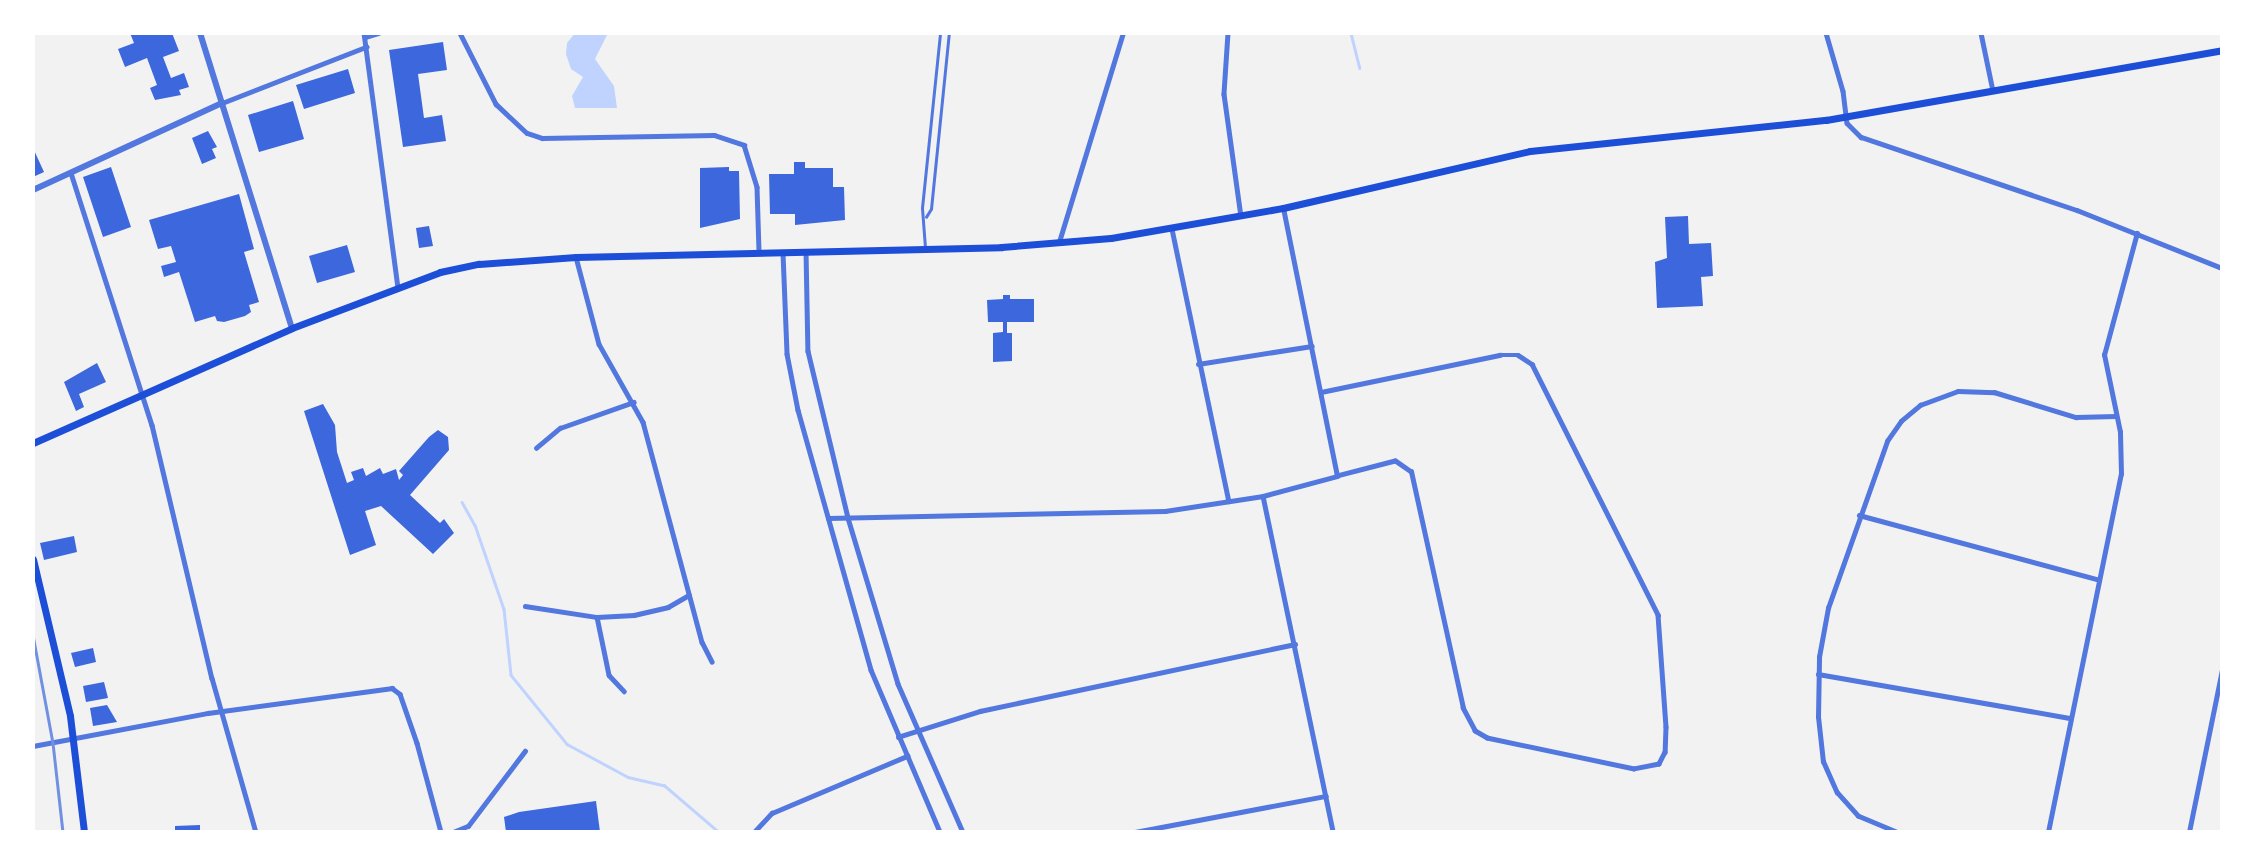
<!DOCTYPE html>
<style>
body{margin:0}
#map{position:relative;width:2255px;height:865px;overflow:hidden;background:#f2f2f2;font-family:"PT Serif",serif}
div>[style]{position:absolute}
.water>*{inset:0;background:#bfd3fe}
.stream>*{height:2.5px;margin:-1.25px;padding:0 1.25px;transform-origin:1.25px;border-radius:1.25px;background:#bfd3fe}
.building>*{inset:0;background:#3d67dc}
.path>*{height:2px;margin:-1px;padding:0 1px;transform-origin:1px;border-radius:1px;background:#1d4ed8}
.service>*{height:2.5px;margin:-1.25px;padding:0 1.25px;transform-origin:1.25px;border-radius:1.25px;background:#5277de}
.minor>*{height:4.5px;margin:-2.25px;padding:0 2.25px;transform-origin:2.25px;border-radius:2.25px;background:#5277de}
.tertiary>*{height:6px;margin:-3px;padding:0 3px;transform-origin:3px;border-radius:3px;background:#5277de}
.secondary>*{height:7px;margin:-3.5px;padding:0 3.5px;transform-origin:3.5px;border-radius:3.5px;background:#1d4ed8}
.primary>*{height:7px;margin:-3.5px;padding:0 3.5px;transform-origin:3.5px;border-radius:3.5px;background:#1d4ed8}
.rail>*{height:2.5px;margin:-1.25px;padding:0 1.25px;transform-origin:1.25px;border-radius:1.25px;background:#7290e2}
span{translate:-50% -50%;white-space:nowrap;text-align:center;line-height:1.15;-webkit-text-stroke:6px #fff;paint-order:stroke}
.frame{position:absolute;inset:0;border:35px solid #fff;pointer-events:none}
</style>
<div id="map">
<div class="water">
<i style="clip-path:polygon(575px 33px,608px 33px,595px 59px,614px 86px,617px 108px,575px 108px,572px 96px,583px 77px,571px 69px,566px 54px,567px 43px)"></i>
</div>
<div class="stream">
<i style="left:1351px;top:33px;width:36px;rotate:76deg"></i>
<i style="left:462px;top:502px;width:26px;rotate:61deg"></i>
<i style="left:475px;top:525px;width:89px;rotate:71deg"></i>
<i style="left:504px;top:609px;width:66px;rotate:83.9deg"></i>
<i style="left:511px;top:675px;width:89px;rotate:50.9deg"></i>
<i style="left:567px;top:744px;width:69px;rotate:28.4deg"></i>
<i style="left:628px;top:777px;width:37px;rotate:13deg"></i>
<i style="left:664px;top:785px;width:72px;rotate:40.5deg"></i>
</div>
<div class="building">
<i style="clip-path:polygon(130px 33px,172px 33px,179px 51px,163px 57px,171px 78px,184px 73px,189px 87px,179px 90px,181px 95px,155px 100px,150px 88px,157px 85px,147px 58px,125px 67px,118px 49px,134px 43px)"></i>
<i style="clip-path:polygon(443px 42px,447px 70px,418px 74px,424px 118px,442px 115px,446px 141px,403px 147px,389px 50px)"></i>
<i style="clip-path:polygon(348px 69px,355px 93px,304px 109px,296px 85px)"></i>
<i style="clip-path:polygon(293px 101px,304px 139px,259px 152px,248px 115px)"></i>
<i style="clip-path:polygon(208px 131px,217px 147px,212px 149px,216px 158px,202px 164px,192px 138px)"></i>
<i style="clip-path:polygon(33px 148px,44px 172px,33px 177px)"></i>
<i style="clip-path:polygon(794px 162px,805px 162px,805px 168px,833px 168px,833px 187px,844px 187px,845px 220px,795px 225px,795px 214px,770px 214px,769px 174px,794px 174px)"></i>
<i style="clip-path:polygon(111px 167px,131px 227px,103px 237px,83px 177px)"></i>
<i style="clip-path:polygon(729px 167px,729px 171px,739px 171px,740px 219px,700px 228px,700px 168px)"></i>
<i style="clip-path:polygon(239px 194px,254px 249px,244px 252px,259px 302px,249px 305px,251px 312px,245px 316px,224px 322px,217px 321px,215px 316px,195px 322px,179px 272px,164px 277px,161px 266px,176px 262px,171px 246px,158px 249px,149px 220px)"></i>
<i style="clip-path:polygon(1688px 216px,1689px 244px,1711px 243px,1713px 276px,1701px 277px,1703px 306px,1657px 308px,1655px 262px,1667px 258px,1665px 217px)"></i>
<i style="clip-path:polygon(429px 226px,433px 246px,419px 248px,416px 228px)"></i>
<i style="clip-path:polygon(347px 245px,355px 272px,317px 283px,309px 256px)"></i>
<i style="clip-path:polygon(1003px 295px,1010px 295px,1010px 299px,1034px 299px,1034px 322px,1007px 322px,1007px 333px,1012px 333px,1012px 361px,993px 362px,993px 333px,1003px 332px,1003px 322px,988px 322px,987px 300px,1003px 299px)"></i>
<i style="clip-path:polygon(97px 363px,106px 382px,79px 394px,84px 407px,76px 411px,64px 382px)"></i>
<i style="clip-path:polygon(323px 404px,335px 425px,337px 452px,347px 483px,354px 480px,351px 472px,363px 468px,366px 476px,380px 468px,383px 474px,396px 469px,399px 480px,403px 475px,399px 471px,429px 437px,438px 430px,448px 437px,449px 450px,410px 495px,440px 523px,444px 519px,454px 533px,433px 554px,381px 506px,365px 511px,376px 545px,350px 555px,304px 411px)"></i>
<i style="clip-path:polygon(74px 536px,77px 552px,44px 560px,40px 543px)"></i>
<i style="clip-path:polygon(93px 648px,96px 662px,75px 667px,71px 653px)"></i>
<i style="clip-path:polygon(104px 682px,108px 698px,86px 702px,83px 686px)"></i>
<i style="clip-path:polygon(107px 705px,117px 722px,93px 726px,90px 708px)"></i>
<i style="clip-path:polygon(596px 801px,600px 832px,506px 832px,504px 817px,519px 812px)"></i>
<i style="clip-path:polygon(200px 825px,200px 832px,175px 832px,175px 826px)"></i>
</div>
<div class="path">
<i style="left:33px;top:821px;width:11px;rotate:85deg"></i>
</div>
<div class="service">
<i style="left:926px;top:217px;width:9px;rotate:-58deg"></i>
<i style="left:931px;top:209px;width:177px;rotate:-84.2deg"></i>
<i style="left:925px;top:248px;width:40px;rotate:-94.3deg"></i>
<i style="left:922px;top:208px;width:176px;rotate:-84.1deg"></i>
</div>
<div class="minor">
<i style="left:364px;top:33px;width:256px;rotate:82.4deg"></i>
<i style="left:460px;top:33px;width:80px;rotate:63.1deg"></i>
<i style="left:496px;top:104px;width:42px;rotate:43.1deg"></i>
<i style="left:527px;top:133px;width:16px;rotate:18deg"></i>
<i style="left:542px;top:138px;width:172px;rotate:-1deg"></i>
<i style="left:714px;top:135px;width:32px;rotate:18deg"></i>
<i style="left:744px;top:145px;width:44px;rotate:72.8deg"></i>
<i style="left:757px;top:187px;width:65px;rotate:88.2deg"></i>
<i style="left:1228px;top:33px;width:61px;rotate:93.8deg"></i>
<i style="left:1224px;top:94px;width:123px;rotate:82.1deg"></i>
<i style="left:1826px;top:33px;width:60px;rotate:73.7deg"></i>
<i style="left:1843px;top:91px;width:32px;rotate:83deg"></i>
<i style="left:1847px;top:123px;width:20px;rotate:45deg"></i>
<i style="left:1861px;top:137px;width:228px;rotate:18.7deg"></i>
<i style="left:2077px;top:210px;width:156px;rotate:21.8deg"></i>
<i style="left:1981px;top:33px;width:59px;rotate:78.3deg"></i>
<i style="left:365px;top:37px;width:14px;rotate:-17deg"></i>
<i style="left:222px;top:103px;width:155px;rotate:-21.3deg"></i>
<i style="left:71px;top:173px;width:265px;rotate:72.2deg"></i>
<i style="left:152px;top:425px;width:260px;rotate:76.7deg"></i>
<i style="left:212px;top:678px;width:160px;rotate:74.1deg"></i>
<i style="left:1172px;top:229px;width:278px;rotate:78.2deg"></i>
<i style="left:1059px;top:242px;width:219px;rotate:-73deg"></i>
<i style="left:806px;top:251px;width:100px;rotate:88.9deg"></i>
<i style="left:808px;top:351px;width:172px;rotate:76.5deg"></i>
<i style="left:848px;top:518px;width:173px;rotate:73.2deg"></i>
<i style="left:898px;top:684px;width:162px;rotate:66.3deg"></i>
<i style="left:783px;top:253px;width:101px;rotate:87.7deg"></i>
<i style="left:787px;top:354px;width:57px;rotate:78.9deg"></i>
<i style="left:798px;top:410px;width:270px;rotate:74.3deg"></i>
<i style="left:871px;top:670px;width:176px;rotate:66.9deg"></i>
<i style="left:576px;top:257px;width:90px;rotate:75.2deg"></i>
<i style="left:599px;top:344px;width:90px;rotate:60.6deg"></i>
<i style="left:643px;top:422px;width:228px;rotate:75deg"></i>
<i style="left:702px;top:642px;width:22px;rotate:63deg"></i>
<i style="left:1198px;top:364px;width:115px;rotate:-9deg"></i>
<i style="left:1321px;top:392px;width:183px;rotate:-11.7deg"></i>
<i style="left:1500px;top:355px;width:18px"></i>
<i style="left:1518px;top:355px;width:17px;rotate:33deg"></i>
<i style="left:1532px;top:364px;width:281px;rotate:63.3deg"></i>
<i style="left:1658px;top:615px;width:112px;rotate:85.9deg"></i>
<i style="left:1666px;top:727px;width:25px;rotate:92deg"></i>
<i style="left:1665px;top:752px;width:13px;rotate:117deg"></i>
<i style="left:1659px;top:764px;width:25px;rotate:169deg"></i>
<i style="left:1634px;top:769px;width:150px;rotate:-168.1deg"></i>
<i style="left:1487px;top:738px;width:14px;rotate:-150deg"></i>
<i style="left:1475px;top:731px;width:26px;rotate:-118deg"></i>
<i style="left:1463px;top:708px;width:242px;rotate:-102.4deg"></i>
<i style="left:1411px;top:472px;width:19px;rotate:-145deg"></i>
<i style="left:1395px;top:461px;width:60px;rotate:165.5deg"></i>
<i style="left:536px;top:448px;width:31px;rotate:-40deg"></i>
<i style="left:560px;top:428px;width:78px;rotate:-19.4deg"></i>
<i style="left:1263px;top:496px;width:343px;rotate:78.2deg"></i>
<i style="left:1859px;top:515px;width:246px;rotate:15.1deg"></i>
<i style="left:828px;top:518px;width:337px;rotate:-1.2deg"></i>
<i style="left:1165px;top:511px;width:99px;rotate:-8.7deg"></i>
<i style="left:1263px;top:496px;width:77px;rotate:-15.1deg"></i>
<i style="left:1337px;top:476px;width:273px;rotate:-101.4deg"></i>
<i style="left:525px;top:606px;width:73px;rotate:8.7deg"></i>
<i style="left:597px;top:617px;width:37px;rotate:-3deg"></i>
<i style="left:634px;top:615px;width:35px;rotate:-13deg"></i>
<i style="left:668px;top:607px;width:24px;rotate:-30deg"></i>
<i style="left:597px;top:617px;width:59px;rotate:78.3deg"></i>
<i style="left:609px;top:675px;width:22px;rotate:47deg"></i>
<i style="left:1818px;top:674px;width:255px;rotate:9.9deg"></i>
<i style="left:898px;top:737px;width:86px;rotate:-17.6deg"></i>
<i style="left:980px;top:711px;width:322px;rotate:-12deg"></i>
<i style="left:33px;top:746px;width:178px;rotate:-10.7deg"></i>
<i style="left:208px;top:713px;width:186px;rotate:-7.7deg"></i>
<i style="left:392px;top:688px;width:10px;rotate:37deg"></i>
<i style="left:400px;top:694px;width:52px;rotate:70.9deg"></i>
<i style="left:417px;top:743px;width:92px;rotate:74.9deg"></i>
<i style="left:453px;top:832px;width:16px;rotate:-22deg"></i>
<i style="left:468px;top:826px;width:94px;rotate:-52.8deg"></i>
<i style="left:754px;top:832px;width:26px;rotate:-47deg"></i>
<i style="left:772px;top:813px;width:147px;rotate:-22.9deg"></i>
<i style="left:1135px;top:832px;width:194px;rotate:-10.7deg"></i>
<i style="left:1896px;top:832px;width:41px;rotate:-157.2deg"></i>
<i style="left:1858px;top:816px;width:31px;rotate:-132deg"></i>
<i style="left:1837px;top:793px;width:34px;rotate:-114deg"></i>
<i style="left:1823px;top:762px;width:45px;rotate:-96.3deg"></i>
<i style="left:1818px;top:717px;width:60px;rotate:-89deg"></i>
<i style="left:1819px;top:657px;width:50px;rotate:-79.6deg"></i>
<i style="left:1828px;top:608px;width:177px;rotate:-70.5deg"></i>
<i style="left:1887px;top:441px;width:24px;rotate:-55deg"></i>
<i style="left:1901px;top:421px;width:25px;rotate:-40deg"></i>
<i style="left:1920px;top:405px;width:40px;rotate:-20.2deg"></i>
<i style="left:1958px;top:391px;width:36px;rotate:2deg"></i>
<i style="left:1994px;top:392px;width:86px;rotate:17deg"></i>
<i style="left:2076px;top:417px;width:40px;rotate:-1.4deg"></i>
<i style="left:2048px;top:832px;width:365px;rotate:-78.5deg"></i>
<i style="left:2121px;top:474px;width:42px;rotate:-91.4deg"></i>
<i style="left:2120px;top:432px;width:79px;rotate:-101.7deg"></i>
<i style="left:2104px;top:355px;width:126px;rotate:-74.9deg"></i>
<i style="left:2189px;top:832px;width:165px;rotate:-78.5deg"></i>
</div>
<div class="tertiary">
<i style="left:200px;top:33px;width:309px;rotate:72.7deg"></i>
<i style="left:33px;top:190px;width:208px;rotate:-24.7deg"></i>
</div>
<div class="secondary">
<i style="left:33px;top:443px;width:283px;rotate:-23.9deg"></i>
<i style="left:292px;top:328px;width:158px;rotate:-20.7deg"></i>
<i style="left:440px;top:272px;width:40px;rotate:-12deg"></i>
<i style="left:479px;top:264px;width:97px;rotate:-4.1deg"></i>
<i style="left:576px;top:257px;width:425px;rotate:-1.3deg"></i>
<i style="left:1001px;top:247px;width:110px;rotate:-4.7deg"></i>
<i style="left:1111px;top:238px;width:175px;rotate:-9.9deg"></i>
<i style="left:1283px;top:208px;width:253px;rotate:-13deg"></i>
<i style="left:1530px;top:151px;width:298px;rotate:-6deg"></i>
<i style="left:1826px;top:120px;width:402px;rotate:-10deg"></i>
</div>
<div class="primary">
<i style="left:33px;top:559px;width:161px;rotate:76.7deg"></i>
<i style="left:70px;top:716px;width:117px;rotate:83.1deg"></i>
</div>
<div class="rail">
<i style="left:33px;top:635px;width:110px;rotate:79.5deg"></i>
<i style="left:53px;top:743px;width:90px;rotate:83.6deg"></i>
</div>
<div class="frame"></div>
</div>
